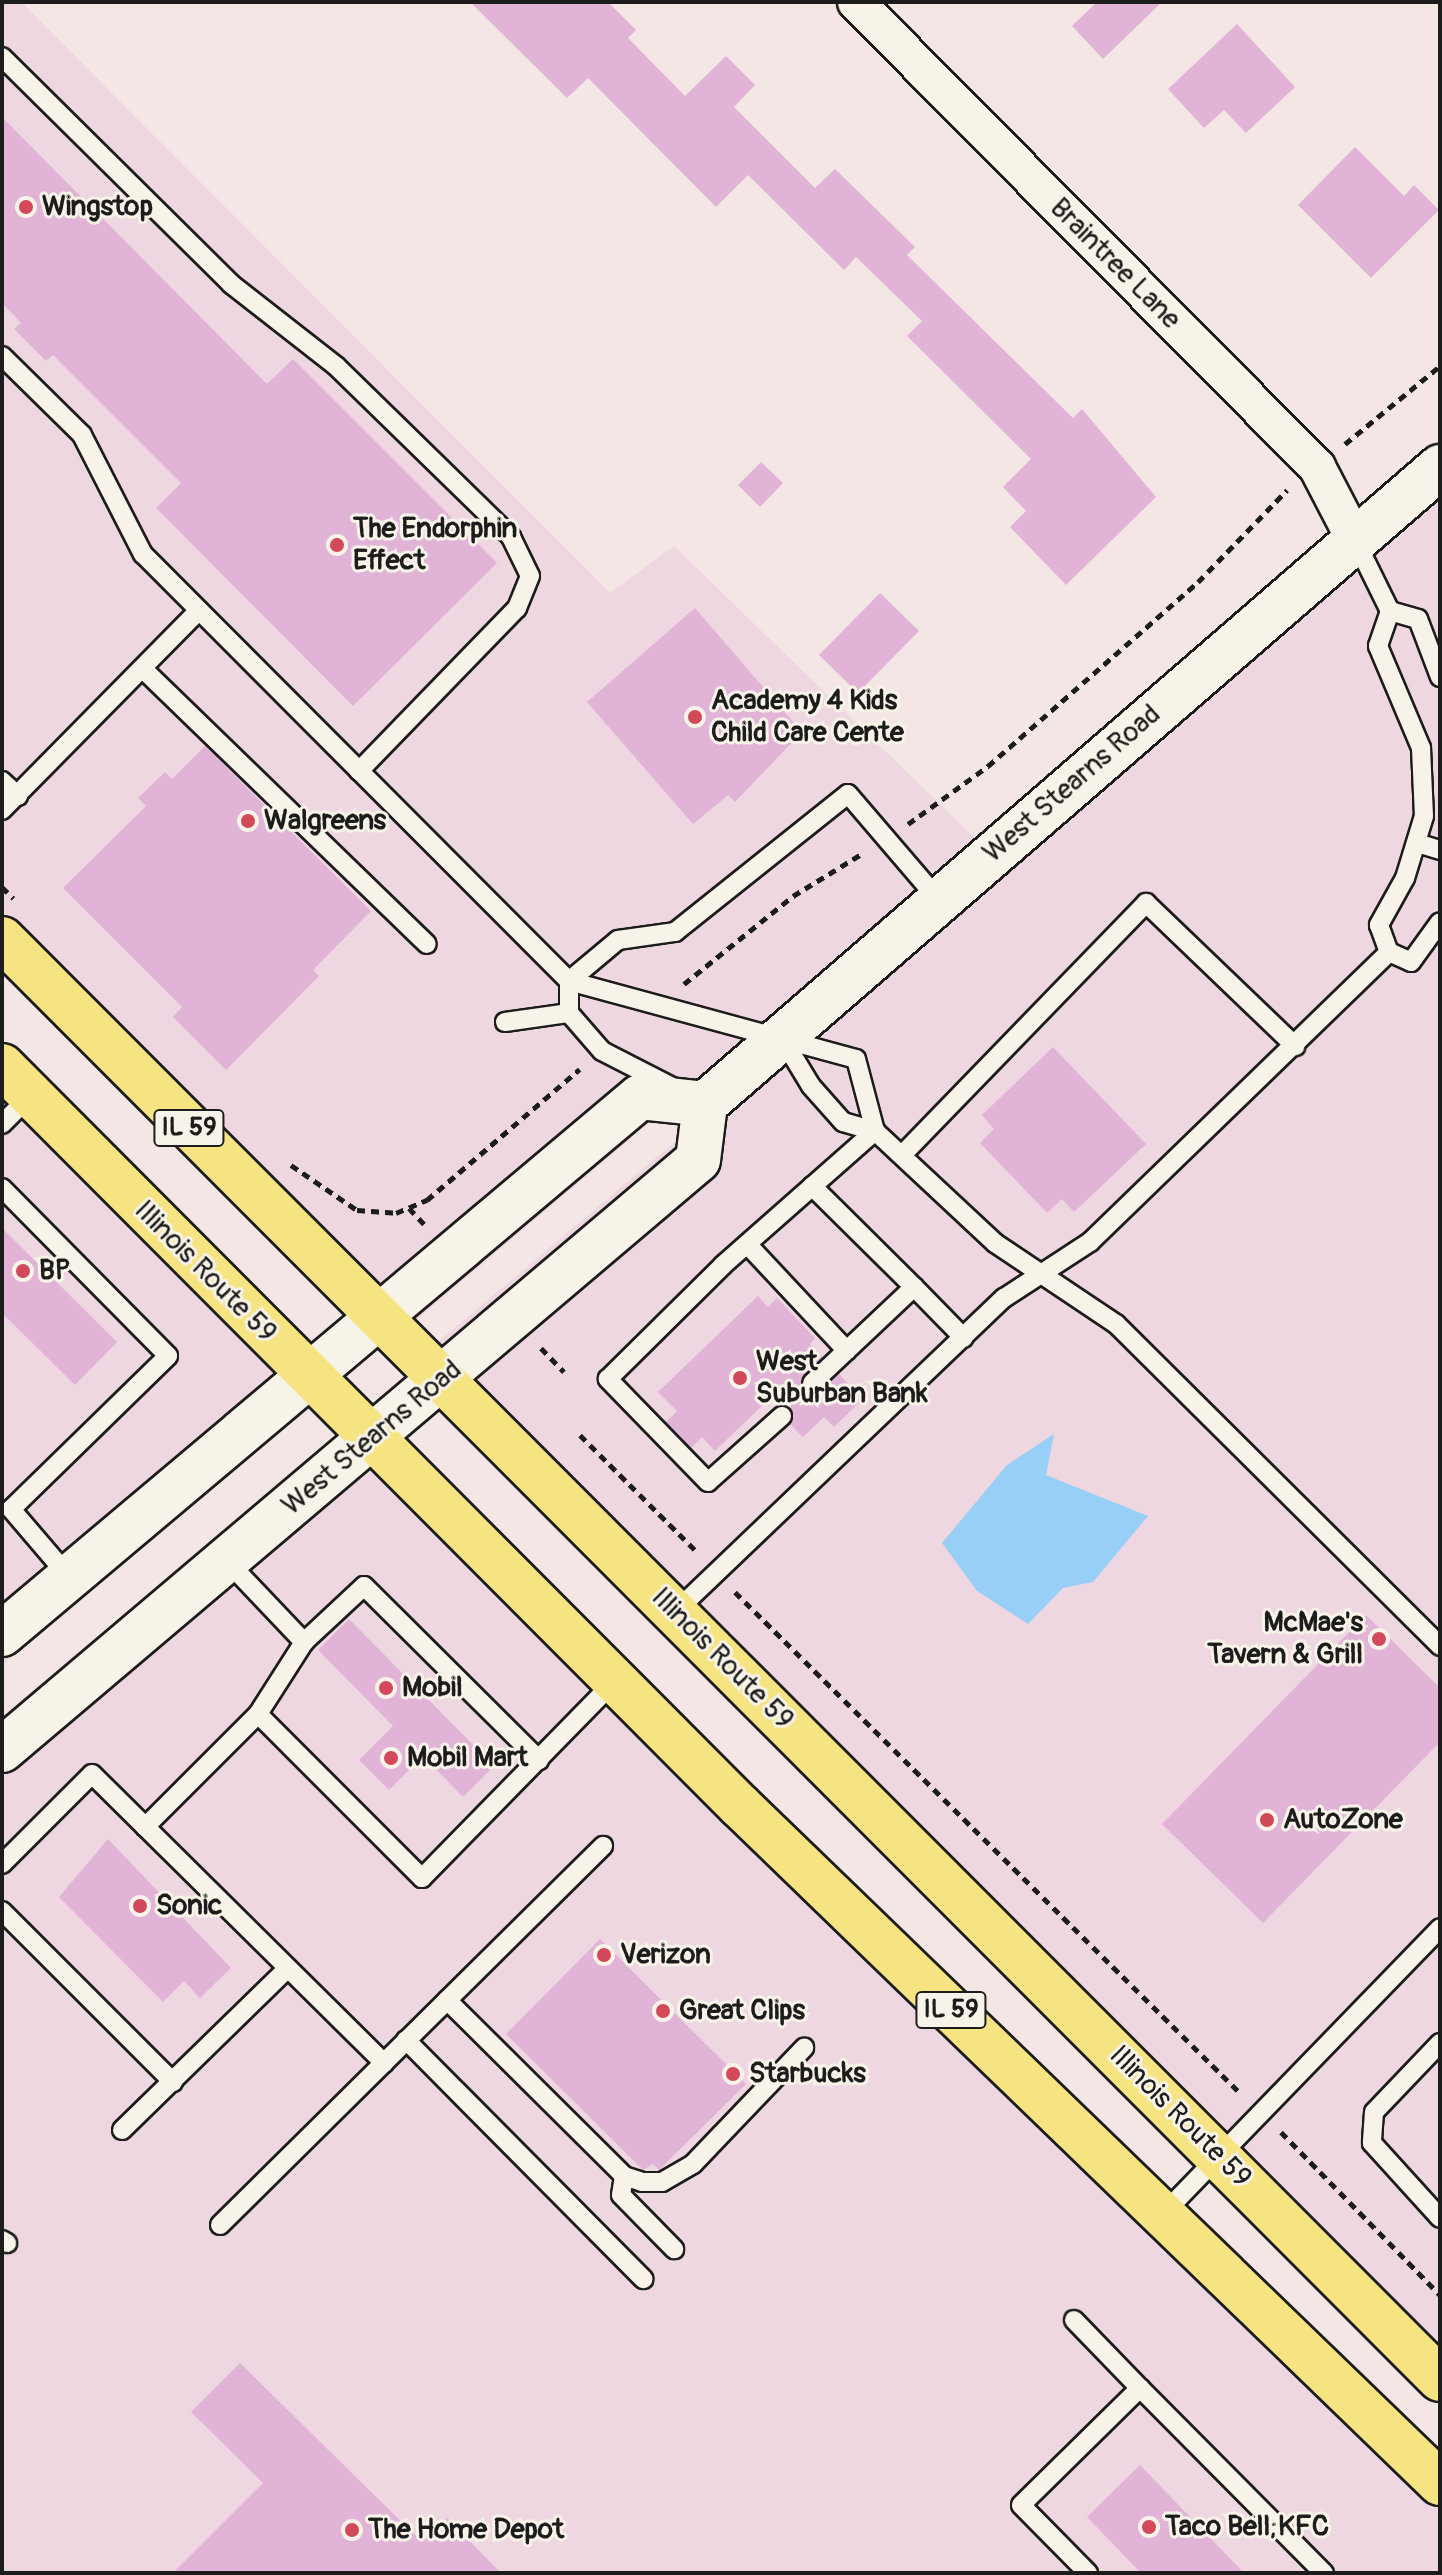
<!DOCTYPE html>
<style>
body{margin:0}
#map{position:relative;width:1442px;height:2575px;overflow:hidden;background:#f3e6e5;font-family:Pangolin,sans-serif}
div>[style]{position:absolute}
.built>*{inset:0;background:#eed7e1}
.water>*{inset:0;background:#97cff6}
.building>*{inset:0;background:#e1b4d7}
.path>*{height:5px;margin-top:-2.5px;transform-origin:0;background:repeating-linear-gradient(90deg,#1c1c1c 0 8px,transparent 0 14px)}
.roads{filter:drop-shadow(2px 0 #1c1c1c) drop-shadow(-2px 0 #1c1c1c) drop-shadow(0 2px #1c1c1c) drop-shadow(0 -2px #1c1c1c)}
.lane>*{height:18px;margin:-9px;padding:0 9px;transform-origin:9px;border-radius:9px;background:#f7f3e8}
.street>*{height:36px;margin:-18px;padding:0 18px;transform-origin:18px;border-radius:18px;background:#f7f3e8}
.secondary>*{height:44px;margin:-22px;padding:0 22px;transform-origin:22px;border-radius:22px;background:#f7f3e8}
.primary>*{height:44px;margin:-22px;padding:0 22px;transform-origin:22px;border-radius:22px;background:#f6e381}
.dots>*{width:22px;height:22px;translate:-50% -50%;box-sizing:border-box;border:4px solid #f7f3e8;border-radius:50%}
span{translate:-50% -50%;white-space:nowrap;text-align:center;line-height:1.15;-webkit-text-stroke:6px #f7f3e8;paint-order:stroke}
.shield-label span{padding:2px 6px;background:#f7f3e8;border:2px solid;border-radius:6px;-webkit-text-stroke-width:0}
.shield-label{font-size:26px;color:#1c1c1c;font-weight:700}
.poi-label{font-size:28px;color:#1c1c1c;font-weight:700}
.left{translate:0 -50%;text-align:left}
.right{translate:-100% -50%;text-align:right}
.street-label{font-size:28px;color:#1c1c1c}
.frame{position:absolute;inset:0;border:4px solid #1c1c1c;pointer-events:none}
</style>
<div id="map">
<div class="built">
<i style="clip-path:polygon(2px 2px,21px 2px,610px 593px,674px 546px,980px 843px,408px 1327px,2px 920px)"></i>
<i style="clip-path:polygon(1440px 495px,1440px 2344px,432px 1347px)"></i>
<i style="clip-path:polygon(2px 1063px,328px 1390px,2px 1665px)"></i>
<i style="clip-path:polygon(352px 1424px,1440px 2505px,1440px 2573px,2px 2573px,2px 1716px)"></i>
</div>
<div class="water">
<i style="clip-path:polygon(1054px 1434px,1046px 1475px,1148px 1516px,1093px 1582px,1063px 1588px,1028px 1624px,977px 1591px,942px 1543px,1007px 1465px)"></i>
</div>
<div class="building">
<i style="clip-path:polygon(470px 2px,608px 2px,636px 30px,628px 38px,685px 96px,726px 56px,755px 85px,734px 107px,815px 188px,835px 169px,915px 247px,907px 255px,1073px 418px,1082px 409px,1156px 497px,1066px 585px,1010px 527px,1026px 511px,1003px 487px,1031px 459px,907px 336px,922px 321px,856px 257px,844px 270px,748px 175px,716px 207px,588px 78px,567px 98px)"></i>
<i style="clip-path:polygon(1097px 2px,1162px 2px,1103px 59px,1072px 26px)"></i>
<i style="clip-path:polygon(1237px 24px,1295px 87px,1246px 133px,1224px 110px,1204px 128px,1168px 89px)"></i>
<i style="clip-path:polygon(2px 117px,267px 384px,293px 359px,497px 563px,353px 706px,156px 508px,181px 483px,53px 355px,46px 361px,14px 329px,21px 323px,2px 303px)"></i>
<i style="clip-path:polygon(1355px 147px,1404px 196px,1414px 185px,1439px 210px,1371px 278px,1298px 205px)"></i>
<i style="clip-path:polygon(761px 462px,783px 483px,760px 507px,738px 485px)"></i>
<i style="clip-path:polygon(880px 593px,919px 631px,858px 693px,819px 655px)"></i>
<i style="clip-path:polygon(695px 608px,802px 732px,735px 802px,728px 795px,693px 824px,587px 702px)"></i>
<i style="clip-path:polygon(205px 746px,371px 911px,313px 970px,319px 976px,226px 1070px,173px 1017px,182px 1007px,63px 888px,146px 806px,138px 798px,165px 772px,172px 779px)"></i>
<i style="clip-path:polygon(1053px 1047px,1146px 1144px,1074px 1212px,1062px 1199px,1047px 1213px,980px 1143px,994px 1129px,982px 1115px)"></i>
<i style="clip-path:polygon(2px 1228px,117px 1342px,75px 1385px,2px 1313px)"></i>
<i style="clip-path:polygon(758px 1296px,768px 1307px,777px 1298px,815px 1338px,810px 1344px,822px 1357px,801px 1379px,804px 1392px,815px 1394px,839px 1374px,863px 1399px,834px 1427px,824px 1417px,803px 1437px,790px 1424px,790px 1408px,767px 1401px,715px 1451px,702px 1437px,691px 1448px,666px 1422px,677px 1411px,658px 1392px)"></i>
<i style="clip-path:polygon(1366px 1615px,1440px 1688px,1440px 1742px,1263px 1923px,1162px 1824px)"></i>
<i style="clip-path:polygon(349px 1619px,494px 1766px,463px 1797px,423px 1756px,389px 1790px,359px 1760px,393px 1726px,318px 1650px)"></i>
<i style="clip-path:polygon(108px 1839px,231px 1968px,200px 1998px,184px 1981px,163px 2002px,59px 1897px)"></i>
<i style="clip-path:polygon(600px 1939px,746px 2084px,659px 2170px,653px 2164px,643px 2170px,506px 2034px)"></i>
<i style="clip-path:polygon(240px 2363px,422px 2542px,447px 2518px,501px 2573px,173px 2573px,263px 2483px,191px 2412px)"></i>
<i style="clip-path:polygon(1140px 2465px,1244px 2573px,1141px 2573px,1087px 2517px)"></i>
</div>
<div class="path">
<i style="left:1345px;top:444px;width:123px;rotate:-39.4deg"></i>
<i style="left:908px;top:824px;width:99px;rotate:-35.9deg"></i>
<i style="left:988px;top:766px;width:279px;rotate:-41.2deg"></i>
<i style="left:1198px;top:582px;width:128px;rotate:-45.9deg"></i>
<i style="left:2px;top:887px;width:16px;rotate:45deg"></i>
<i style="left:684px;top:984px;width:140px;rotate:-38.9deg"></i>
<i style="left:793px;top:896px;width:82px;rotate:-31.6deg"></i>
<i style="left:291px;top:1165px;width:80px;rotate:34.3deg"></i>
<i style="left:357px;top:1210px;width:39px;rotate:4deg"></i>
<i style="left:396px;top:1213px;width:34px;rotate:-23deg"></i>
<i style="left:427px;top:1200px;width:201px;rotate:-40.6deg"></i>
<i style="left:409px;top:1208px;width:23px;rotate:47deg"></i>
<i style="left:541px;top:1348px;width:33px;rotate:46deg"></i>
<i style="left:580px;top:1435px;width:167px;rotate:45deg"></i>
<i style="left:735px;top:1592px;width:714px;rotate:44.77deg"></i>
<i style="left:1281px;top:2132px;width:228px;rotate:45.7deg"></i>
</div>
<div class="roads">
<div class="lane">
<i style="left:2px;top:57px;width:322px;rotate:44.7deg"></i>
<i style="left:231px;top:284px;width:133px;rotate:38deg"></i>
<i style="left:336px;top:366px;width:245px;rotate:44.3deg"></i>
<i style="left:511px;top:537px;width:43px;rotate:64deg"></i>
<i style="left:530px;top:576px;width:35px;rotate:112deg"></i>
<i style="left:517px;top:608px;width:227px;rotate:134.1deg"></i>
<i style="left:2px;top:356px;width:112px;rotate:44.6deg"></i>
<i style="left:82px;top:435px;width:134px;rotate:62.9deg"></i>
<i style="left:143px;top:554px;width:603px;rotate:45.07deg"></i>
<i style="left:569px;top:981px;width:297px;rotate:15.2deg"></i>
<i style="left:856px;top:1059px;width:74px;rotate:75.2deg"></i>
<i style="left:1355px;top:540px;width:79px;rotate:63.8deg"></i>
<i style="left:1390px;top:611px;width:37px;rotate:109deg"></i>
<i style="left:1378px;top:646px;width:111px;rotate:67.1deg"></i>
<i style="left:1421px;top:748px;width:68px;rotate:87.5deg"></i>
<i style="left:1424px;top:816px;width:65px;rotate:107deg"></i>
<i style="left:1405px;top:878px;width:54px;rotate:119deg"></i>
<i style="left:1379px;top:925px;width:29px;rotate:70deg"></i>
<i style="left:1389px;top:952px;width:24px;rotate:24deg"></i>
<i style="left:1411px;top:962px;width:49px;rotate:-54.1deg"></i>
<i style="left:1390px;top:611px;width:29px;rotate:16deg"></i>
<i style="left:1418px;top:619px;width:62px;rotate:69.2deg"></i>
<i style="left:143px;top:669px;width:395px;rotate:44.1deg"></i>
<i style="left:2px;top:781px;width:22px;rotate:43deg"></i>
<i style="left:2px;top:810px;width:279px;rotate:-45.4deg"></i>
<i style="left:1417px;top:843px;width:24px;rotate:17deg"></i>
<i style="left:569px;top:981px;width:64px;rotate:-39.9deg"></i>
<i style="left:618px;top:940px;width:58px;rotate:-8deg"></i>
<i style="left:675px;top:932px;width:221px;rotate:-38.6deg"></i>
<i style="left:848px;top:794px;width:138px;rotate:49.4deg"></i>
<i style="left:569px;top:981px;width:32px;rotate:90deg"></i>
<i style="left:569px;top:1013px;width:50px;rotate:49deg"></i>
<i style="left:602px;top:1051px;width:79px;rotate:27.2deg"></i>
<i style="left:505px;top:1022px;width:65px;rotate:-8deg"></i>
<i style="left:782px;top:1038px;width:56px;rotate:58.9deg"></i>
<i style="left:811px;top:1086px;width:48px;rotate:48.4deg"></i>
<i style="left:843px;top:1122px;width:33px;rotate:16deg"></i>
<i style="left:875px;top:1131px;width:164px;rotate:43deg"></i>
<i style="left:995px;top:1243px;width:146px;rotate:33.8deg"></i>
<i style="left:1116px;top:1324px;width:457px;rotate:44.8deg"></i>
<i style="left:2px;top:1124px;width:41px;rotate:-45deg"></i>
<i style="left:902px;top:1155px;width:351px;rotate:-45.9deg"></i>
<i style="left:1146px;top:903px;width:207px;rotate:43.8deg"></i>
<i style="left:812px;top:1186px;width:144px;rotate:44.7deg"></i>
<i style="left:914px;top:1287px;width:140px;rotate:136.7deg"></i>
<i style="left:2px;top:1188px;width:236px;rotate:45.3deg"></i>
<i style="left:168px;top:1356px;width:219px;rotate:135.7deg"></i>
<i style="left:11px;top:1509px;width:89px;rotate:49.5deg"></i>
<i style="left:747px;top:1244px;width:146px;rotate:46.9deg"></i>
<i style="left:914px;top:1287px;width:71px;rotate:45.6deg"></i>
<i style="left:782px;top:1416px;width:99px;rotate:138.3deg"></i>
<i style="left:708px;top:1482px;width:144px;rotate:-134.2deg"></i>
<i style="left:608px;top:1379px;width:162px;rotate:-44.7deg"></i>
<i style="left:723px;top:1265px;width:203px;rotate:-41.4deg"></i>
<i style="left:227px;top:1561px;width:112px;rotate:46.5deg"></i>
<i style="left:675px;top:1612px;width:455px;rotate:-43.7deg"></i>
<i style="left:1004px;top:1298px;width:103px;rotate:-33.1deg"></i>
<i style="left:1090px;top:1242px;width:417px;rotate:-44.1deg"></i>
<i style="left:258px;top:1714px;width:232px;rotate:45deg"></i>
<i style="left:422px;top:1878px;width:276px;rotate:-45.6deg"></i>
<i style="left:145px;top:1827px;width:160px;rotate:-45deg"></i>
<i style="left:258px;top:1714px;width:85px;rotate:-57.4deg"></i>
<i style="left:304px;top:1642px;width:82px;rotate:-43deg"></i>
<i style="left:364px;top:1586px;width:247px;rotate:44.8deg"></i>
<i style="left:2px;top:1864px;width:127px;rotate:-45deg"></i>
<i style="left:92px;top:1774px;width:411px;rotate:44.7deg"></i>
<i style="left:2px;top:1911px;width:242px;rotate:45deg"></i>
<i style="left:447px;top:2000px;width:250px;rotate:44.8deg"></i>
<i style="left:624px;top:2176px;width:19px;rotate:18deg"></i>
<i style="left:642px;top:2182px;width:20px"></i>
<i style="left:662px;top:2182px;width:36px;rotate:-30deg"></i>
<i style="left:693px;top:2164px;width:161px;rotate:-46.3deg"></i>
<i style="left:406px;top:2040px;width:337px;rotate:45.2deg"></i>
<i style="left:1440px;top:2043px;width:95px;rotate:133.7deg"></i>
<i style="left:1374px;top:2112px;width:31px;rotate:94deg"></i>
<i style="left:1372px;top:2143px;width:101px;rotate:47.8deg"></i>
<i style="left:122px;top:2130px;width:231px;rotate:-44.3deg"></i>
<i style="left:624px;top:2176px;width:19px;rotate:99deg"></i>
<i style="left:621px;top:2195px;width:76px;rotate:45.5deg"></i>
<i style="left:1163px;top:2214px;width:398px;rotate:-45.9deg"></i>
<i style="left:220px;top:2225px;width:539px;rotate:-44.7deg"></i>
<i style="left:2px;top:2240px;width:6px;rotate:31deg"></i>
<i style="left:1074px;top:2320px;width:95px;rotate:45.9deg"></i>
<i style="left:1088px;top:2573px;width:95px;rotate:-134.6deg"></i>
<i style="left:1021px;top:2505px;width:167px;rotate:-44.5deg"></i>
<i style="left:1140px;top:2388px;width:261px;rotate:45.2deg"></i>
</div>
<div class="street">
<i style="left:856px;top:2px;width:655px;rotate:45.25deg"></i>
<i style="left:1317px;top:467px;width:82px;rotate:62.5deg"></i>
</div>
<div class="secondary">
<i style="left:2px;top:1634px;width:834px;rotate:-40.09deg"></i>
<i style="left:640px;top:1097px;width:65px;rotate:6.1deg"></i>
<i style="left:2px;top:1750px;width:912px;rotate:-40.29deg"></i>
<i style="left:698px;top:1160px;width:56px;rotate:-82.9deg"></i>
<i style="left:705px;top:1104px;width:973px;rotate:-40.91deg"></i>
</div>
<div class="primary">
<i style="left:2px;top:939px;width:2035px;rotate:45.04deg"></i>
<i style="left:2px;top:1066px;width:1045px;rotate:45.08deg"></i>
<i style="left:740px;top:1806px;width:974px;rotate:44.04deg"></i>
</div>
</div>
<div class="dots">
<i style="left:26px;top:207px;background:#d1495b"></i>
<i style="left:337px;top:545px;background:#d1495b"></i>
<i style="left:695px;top:717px;background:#d1495b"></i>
<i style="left:248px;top:821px;background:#d1495b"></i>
<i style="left:23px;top:1271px;background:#d1495b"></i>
<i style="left:740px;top:1378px;background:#d1495b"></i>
<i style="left:1379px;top:1639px;background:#d1495b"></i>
<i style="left:386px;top:1688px;background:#d1495b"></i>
<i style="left:391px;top:1758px;background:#d1495b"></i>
<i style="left:1267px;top:1820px;background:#d1495b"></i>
<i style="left:140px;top:1906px;background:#d1495b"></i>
<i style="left:604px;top:1955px;background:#d1495b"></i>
<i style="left:663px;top:2011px;background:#d1495b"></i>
<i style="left:733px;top:2074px;background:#d1495b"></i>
<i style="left:1149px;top:2527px;background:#d1495b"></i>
<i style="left:352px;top:2530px;background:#d1495b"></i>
</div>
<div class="shield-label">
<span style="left:189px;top:1128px">IL 59</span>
<span style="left:951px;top:2010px">IL 59</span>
</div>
<div class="poi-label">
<span class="left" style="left:42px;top:207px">Wingstop</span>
<span class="left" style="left:353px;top:545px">The Endorphin<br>Effect</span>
<span class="left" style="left:711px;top:717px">Academy 4 Kids<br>Child Care Cente</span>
<span class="left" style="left:264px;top:821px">Walgreens</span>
<span class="left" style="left:39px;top:1271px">BP</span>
<span class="left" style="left:756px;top:1378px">West<br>Suburban Bank</span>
<span class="right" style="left:1363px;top:1639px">McMae's<br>Tavern &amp; Grill</span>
<span class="left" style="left:402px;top:1688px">Mobil</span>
<span class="left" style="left:407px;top:1758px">Mobil Mart</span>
<span class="left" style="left:1283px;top:1820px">AutoZone</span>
<span class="left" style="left:156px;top:1906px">Sonic</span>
<span class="left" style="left:620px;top:1955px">Verizon</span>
<span class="left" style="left:679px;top:2011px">Great Clips</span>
<span class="left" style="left:749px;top:2074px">Starbucks</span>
<span class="left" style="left:1165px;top:2527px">Taco Bell;KFC</span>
<span class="left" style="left:368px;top:2530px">The Home Depot</span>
</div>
<div class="street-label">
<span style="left:1115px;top:264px;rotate:45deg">Braintree Lane</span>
<span style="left:1072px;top:784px;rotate:-41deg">West Stearns Road</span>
<span style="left:205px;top:1272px;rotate:45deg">Illinois Route 59</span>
<span style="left:372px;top:1438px;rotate:-40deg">West Stearns Road</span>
<span style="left:722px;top:1659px;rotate:45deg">Illinois Route 59</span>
<span style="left:1180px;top:2117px;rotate:45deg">Illinois Route 59</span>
</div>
<div class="frame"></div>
</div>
